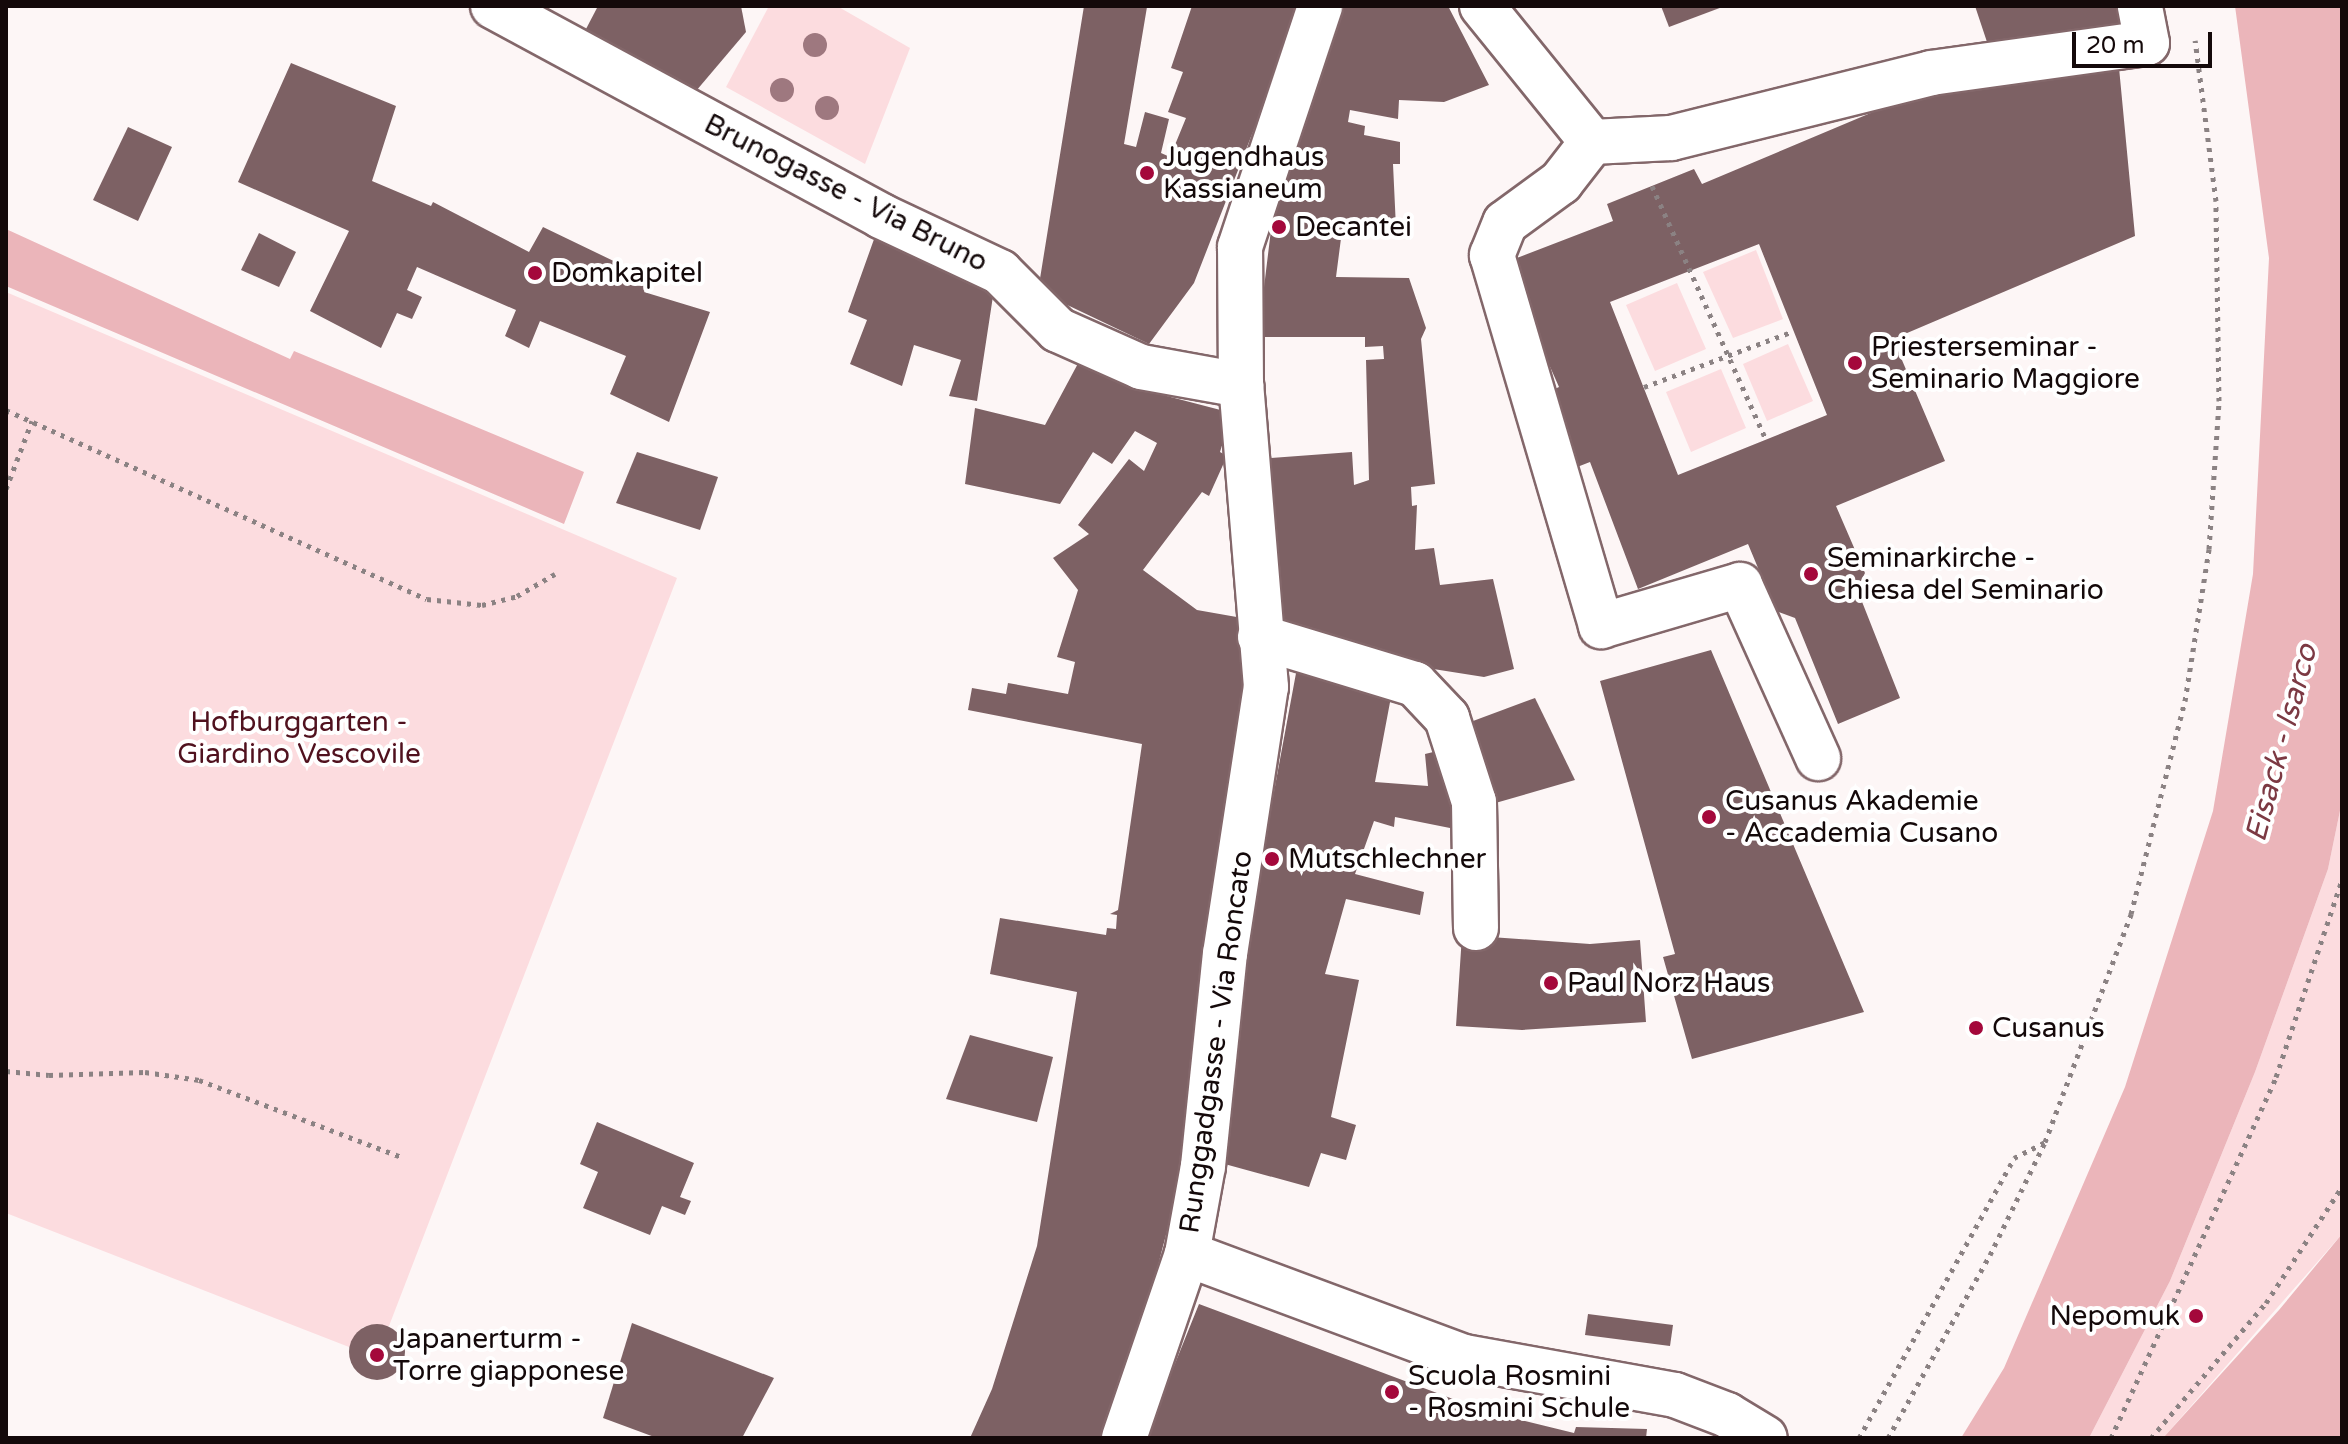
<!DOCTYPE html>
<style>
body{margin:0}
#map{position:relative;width:2348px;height:1444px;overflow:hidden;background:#fdf6f6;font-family:"Varela Round",sans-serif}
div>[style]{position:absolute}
.green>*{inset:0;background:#fcdcdf}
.water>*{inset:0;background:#ebb5ba}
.building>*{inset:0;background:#7d6164}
.round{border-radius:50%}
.path>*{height:5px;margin-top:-2.5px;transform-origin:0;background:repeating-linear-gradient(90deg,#8b8283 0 4px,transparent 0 10px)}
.roads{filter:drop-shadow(2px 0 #83676a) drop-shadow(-2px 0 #83676a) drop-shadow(0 2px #83676a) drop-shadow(0 -2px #83676a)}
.minor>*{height:44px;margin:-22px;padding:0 22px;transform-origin:22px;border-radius:22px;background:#fff}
.trees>*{width:24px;height:24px;margin:-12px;border-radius:50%;background:#9e787f}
.dots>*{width:22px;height:22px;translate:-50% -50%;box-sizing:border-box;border:4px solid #fff;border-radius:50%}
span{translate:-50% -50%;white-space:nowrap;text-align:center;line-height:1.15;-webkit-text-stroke:8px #fff;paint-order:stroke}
.poi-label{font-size:28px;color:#14090a}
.left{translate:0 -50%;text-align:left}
.right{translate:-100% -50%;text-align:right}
.street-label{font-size:28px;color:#14090a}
.park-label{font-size:28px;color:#50111e}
.water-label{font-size:30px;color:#7c3943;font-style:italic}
.frame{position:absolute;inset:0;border:8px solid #14090a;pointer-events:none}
.scale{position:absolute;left:2072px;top:32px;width:140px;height:36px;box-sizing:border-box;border:4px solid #14090a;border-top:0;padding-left:10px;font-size:24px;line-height:28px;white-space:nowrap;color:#14090a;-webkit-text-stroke:6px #fff;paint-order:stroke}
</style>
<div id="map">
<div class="green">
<i style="clip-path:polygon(769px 6px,837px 6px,910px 48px,865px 164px,726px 87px)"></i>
<i style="clip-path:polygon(1756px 250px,1783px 319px,1733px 338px,1703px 272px)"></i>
<i style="clip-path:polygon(1677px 283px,1706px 349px,1655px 371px,1626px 305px)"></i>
<i style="clip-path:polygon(6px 292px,677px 578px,389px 1326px,363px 1327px,349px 1347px,6px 1213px)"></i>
<i style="clip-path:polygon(1788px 344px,1813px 401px,1767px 421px,1743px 364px)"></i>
<i style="clip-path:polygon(1721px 369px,1746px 428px,1691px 452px,1666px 392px)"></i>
<i style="clip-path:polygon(2342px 801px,2342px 1234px,2163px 1438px,2089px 1438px,2170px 1281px,2255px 1072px,2328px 869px)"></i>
</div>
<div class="water">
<i style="clip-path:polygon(2235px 6px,2342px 6px,2342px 801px,2328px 869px,2255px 1072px,2170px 1281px,2089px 1438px,1961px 1438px,2004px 1368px,2125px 1087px,2213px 811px,2253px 574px,2269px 258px)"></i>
<i style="clip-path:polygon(6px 229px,290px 359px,294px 351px,584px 472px,564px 524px,6px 286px)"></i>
<i style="clip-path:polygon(2342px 1234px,2342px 1438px,2163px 1438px,2279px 1310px)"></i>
</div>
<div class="building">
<i style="clip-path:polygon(598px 6px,741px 6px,746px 32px,696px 91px,586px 29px)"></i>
<i style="clip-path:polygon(1084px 6px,1147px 7px,1124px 144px,1136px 147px,1145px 112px,1169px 119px,1161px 153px,1170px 157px,1186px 118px,1168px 112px,1183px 72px,1171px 68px,1192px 6px,1302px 6px,1194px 283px,1149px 344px,1038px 291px)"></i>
<i style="clip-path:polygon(1338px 6px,1448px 6px,1489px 85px,1444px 102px,1399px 100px,1398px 119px,1350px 110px,1348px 122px,1365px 126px,1364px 135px,1400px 142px,1400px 164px,1393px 164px,1396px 228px,1343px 223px,1336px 277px,1409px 278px,1426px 328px,1421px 339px,1435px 484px,1411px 487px,1412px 506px,1417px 505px,1415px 550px,1434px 548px,1440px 585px,1493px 579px,1514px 669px,1484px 677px,1427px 668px,1276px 625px,1271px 458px,1352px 452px,1354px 485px,1369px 480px,1366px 360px,1384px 359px,1383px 346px,1365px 347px,1365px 337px,1258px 337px,1274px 205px)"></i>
<i style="clip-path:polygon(1661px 6px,1725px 6px,1669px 27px)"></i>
<i style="clip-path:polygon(1975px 6px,2120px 6px,2128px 39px,1992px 57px)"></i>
<i style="clip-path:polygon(evenodd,2118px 57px,2135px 236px,1893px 339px,1945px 461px,1836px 506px,1865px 573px,1857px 589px,1900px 698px,1838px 724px,1795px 618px,1776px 611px,1748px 544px,1638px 589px,1590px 462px,1572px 469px,1542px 395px,1559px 387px,1504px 263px,1613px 221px,1607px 204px,1694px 169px,1702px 184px,1942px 83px,2118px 57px,1759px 244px,1827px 415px,1678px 475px,1610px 302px,1759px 244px)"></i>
<i style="clip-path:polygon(291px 63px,396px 106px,372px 181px,431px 206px,433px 202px,529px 252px,543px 227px,651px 279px,644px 292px,710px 312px,669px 422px,610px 394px,626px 356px,540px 321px,529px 348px,505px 336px,516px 310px,417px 267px,407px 290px,422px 297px,412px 319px,397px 313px,381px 348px,310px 311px,349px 231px,238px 182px)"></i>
<i style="clip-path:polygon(128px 127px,172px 147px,138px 221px,93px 200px)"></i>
<i style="clip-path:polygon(878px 228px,995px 283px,977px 401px,949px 396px,961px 360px,914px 345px,902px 386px,850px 364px,867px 320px,848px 312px)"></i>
<i style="clip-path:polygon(259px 233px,296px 252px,279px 287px,241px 270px)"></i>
<i style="clip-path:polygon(1082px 356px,1154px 381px,1163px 395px,1232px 413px,1220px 452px,1227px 456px,1209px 496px,1202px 492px,1143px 570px,1197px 610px,1248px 619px,1245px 695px,1177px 1193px,1141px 1330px,1102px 1438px,970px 1438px,992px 1389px,1037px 1246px,1077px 992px,990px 974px,1000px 918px,1106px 935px,1107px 928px,1116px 929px,1117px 915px,1110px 914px,1118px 910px,1142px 744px,968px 710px,972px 688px,1006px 694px,1008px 683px,1068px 694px,1075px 662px,1057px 657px,1078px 590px,1053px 558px,1089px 534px,1078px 525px,1129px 459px,1144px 471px,1157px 443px,1135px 431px,1112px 464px,1093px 452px,1060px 504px,965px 484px,975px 408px,1045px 425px)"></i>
<i style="clip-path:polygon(637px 452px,718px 477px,700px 530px,616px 503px)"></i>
<i style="clip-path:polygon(1711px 650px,1864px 1012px,1692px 1059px,1663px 957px,1675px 954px,1600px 681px)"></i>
<i style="clip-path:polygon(1299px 657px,1394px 681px,1375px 782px,1428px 786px,1425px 754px,1450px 748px,1465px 831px,1395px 817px,1394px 827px,1374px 821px,1355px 874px,1424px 892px,1420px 915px,1346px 899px,1325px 974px,1359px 980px,1331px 1117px,1356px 1125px,1346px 1160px,1321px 1153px,1309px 1187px,1221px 1163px,1235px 1002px)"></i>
<i style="clip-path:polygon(1535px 698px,1575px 780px,1485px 806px,1465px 724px)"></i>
<i style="clip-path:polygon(1462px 935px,1590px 944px,1640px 940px,1646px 1022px,1522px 1030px,1456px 1026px)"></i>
<i style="clip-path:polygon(970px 1035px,1053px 1057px,1037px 1122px,946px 1099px)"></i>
<i style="clip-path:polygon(597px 1122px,694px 1163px,680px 1197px,691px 1201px,685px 1215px,662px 1206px,650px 1235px,583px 1208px,598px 1172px,580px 1164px)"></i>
<i style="clip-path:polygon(1199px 1304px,1485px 1411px,1574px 1433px,1576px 1427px,1647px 1429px,1646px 1438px,1145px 1438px)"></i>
<i style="clip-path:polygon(1588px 1314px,1673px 1325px,1670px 1346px,1585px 1335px)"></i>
<i style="clip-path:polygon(632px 1323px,774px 1378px,742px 1438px,657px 1438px,603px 1418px)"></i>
<i class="round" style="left:349px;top:1324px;width:56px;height:56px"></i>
</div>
<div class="path">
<i style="left:1652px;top:186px;width:278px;rotate:65.8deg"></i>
<i style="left:1644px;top:387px;width:160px;rotate:-20.5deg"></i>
<i style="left:6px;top:410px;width:461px;rotate:24.2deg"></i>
<i style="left:427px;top:599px;width:55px;rotate:6.2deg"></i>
<i style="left:482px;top:605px;width:36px;rotate:-14deg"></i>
<i style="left:517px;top:596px;width:44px;rotate:-30.1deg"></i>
<i style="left:6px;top:489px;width:73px;rotate:-69.1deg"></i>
<i style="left:6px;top:1071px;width:43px;rotate:5.3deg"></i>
<i style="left:49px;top:1075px;width:96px;rotate:-1.8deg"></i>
<i style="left:145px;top:1072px;width:55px;rotate:8.4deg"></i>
<i style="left:199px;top:1080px;width:217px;rotate:20.8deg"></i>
<i style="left:1859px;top:1438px;width:320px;rotate:-61deg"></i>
<i style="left:2014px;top:1158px;width:34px;rotate:-27deg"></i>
<i style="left:1888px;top:1438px;width:210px;rotate:-60.9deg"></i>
<i style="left:1990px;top:1255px;width:126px;rotate:-64deg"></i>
<i style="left:2045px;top:1142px;width:244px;rotate:-69.3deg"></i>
<i style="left:2131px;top:914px;width:220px;rotate:-75.8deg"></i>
<i style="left:2185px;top:701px;width:154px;rotate:-81deg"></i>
<i style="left:2209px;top:549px;width:148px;rotate:-86.1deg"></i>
<i style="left:2219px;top:401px;width:200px;rotate:-90.9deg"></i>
<i style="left:2216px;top:201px;width:162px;rotate:-97.4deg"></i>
<i style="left:2111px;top:1438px;width:397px;rotate:-65.4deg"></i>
<i style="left:2276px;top:1077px;width:208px;rotate:-71.5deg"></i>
<i style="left:2151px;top:1438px;width:177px;rotate:-49.6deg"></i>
<i style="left:2266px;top:1303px;width:139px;rotate:-56.8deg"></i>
</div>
<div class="roads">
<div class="minor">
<i style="left:493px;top:6px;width:441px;rotate:28.4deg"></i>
<i style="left:881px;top:216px;width:132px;rotate:25.2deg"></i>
<i style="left:1000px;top:272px;width:82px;rotate:45deg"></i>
<i style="left:1058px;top:330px;width:91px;rotate:24deg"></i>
<i style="left:1141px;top:367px;width:102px;rotate:10.2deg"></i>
<i style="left:1482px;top:6px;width:175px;rotate:51deg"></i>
<i style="left:1592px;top:142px;width:79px;rotate:-2.9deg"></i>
<i style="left:1671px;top:138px;width:268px;rotate:-14deg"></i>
<i style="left:1931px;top:73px;width:218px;rotate:-7.9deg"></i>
<i style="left:2147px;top:43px;width:38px;rotate:-101deg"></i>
<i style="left:1592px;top:142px;width:51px;rotate:127.8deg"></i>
<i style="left:1561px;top:182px;width:69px;rotate:143.8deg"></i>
<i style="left:1505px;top:223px;width:35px;rotate:112deg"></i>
<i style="left:1492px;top:255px;width:387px;rotate:73.6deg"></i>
<i style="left:1601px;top:626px;width:145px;rotate:-16.4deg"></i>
<i style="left:1740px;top:585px;width:190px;rotate:65.7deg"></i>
<i style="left:1260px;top:637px;width:162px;rotate:16.9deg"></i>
<i style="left:1415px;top:684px;width:47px;rotate:46.7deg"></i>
<i style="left:1447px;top:718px;width:88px;rotate:72.2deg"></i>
<i style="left:1474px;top:802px;width:126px;rotate:89.1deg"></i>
<i style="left:1187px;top:1254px;width:296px;rotate:20.4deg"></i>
<i style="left:1464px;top:1357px;width:214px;rotate:10.2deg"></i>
<i style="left:1675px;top:1395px;width:56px;rotate:21deg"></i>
<i style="left:1727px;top:1415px;width:44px;rotate:31.2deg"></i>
<i style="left:1124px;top:1438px;width:194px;rotate:-71.1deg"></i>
<i style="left:1187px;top:1254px;width:89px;rotate:-79.7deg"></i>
<i style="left:1203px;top:1166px;width:213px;rotate:-84.1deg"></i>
<i style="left:1225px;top:954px;width:270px;rotate:-81.3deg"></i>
<i style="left:1266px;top:687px;width:303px;rotate:-94.7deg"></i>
<i style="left:1241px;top:385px;width:138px;rotate:-90.4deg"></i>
<i style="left:1240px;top:247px;width:254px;rotate:-71.6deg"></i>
</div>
</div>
<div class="trees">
<i style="left:815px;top:45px"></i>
<i style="left:782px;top:90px"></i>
<i style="left:827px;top:108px"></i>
</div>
<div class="dots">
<i style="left:1147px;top:173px;background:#a4083b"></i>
<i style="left:1279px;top:227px;background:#a4083b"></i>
<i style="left:535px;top:273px;background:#a4083b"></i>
<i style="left:1855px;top:363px;background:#a4083b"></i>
<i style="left:1811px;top:574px;background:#a4083b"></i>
<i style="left:1709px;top:817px;background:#a4083b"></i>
<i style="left:1272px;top:859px;background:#a4083b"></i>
<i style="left:1551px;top:983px;background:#a4083b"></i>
<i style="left:1976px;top:1028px;background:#a4083b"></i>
<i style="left:2196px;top:1316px;background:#a4083b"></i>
<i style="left:377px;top:1355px;background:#a4083b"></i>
<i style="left:1392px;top:1392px;background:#a4083b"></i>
</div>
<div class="poi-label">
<span class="left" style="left:1163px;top:173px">Jugendhaus<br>Kassianeum</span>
<span class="left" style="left:1295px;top:227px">Decantei</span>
<span class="left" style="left:551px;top:273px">Domkapitel</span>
<span class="left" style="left:1871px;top:363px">Priesterseminar -<br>Seminario Maggiore</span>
<span class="left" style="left:1827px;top:574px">Seminarkirche -<br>Chiesa del Seminario</span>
<span class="left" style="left:1725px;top:817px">Cusanus Akademie<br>- Accademia Cusano</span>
<span class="left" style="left:1288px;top:859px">Mutschlechner</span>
<span class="left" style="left:1567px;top:983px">Paul Norz Haus</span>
<span class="left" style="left:1992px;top:1028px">Cusanus</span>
<span class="right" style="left:2180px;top:1316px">Nepomuk</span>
<span class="left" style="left:393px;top:1355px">Japanerturm -<br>Torre giapponese</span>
<span class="left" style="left:1408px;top:1392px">Scuola Rosmini<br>- Rosmini Schule</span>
</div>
<div class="street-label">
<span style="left:846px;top:193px;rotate:27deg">Brunogasse - Via Bruno</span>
<span style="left:1216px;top:1042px;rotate:-82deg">Runggadgasse - Via Roncato</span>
</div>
<div class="park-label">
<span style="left:299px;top:738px">Hofburggarten -<br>Giardino Vescovile</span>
</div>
<div class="water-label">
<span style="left:2282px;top:743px;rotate:-75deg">Eisack - Isarco</span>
</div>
<div class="frame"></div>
<div class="scale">20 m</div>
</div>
